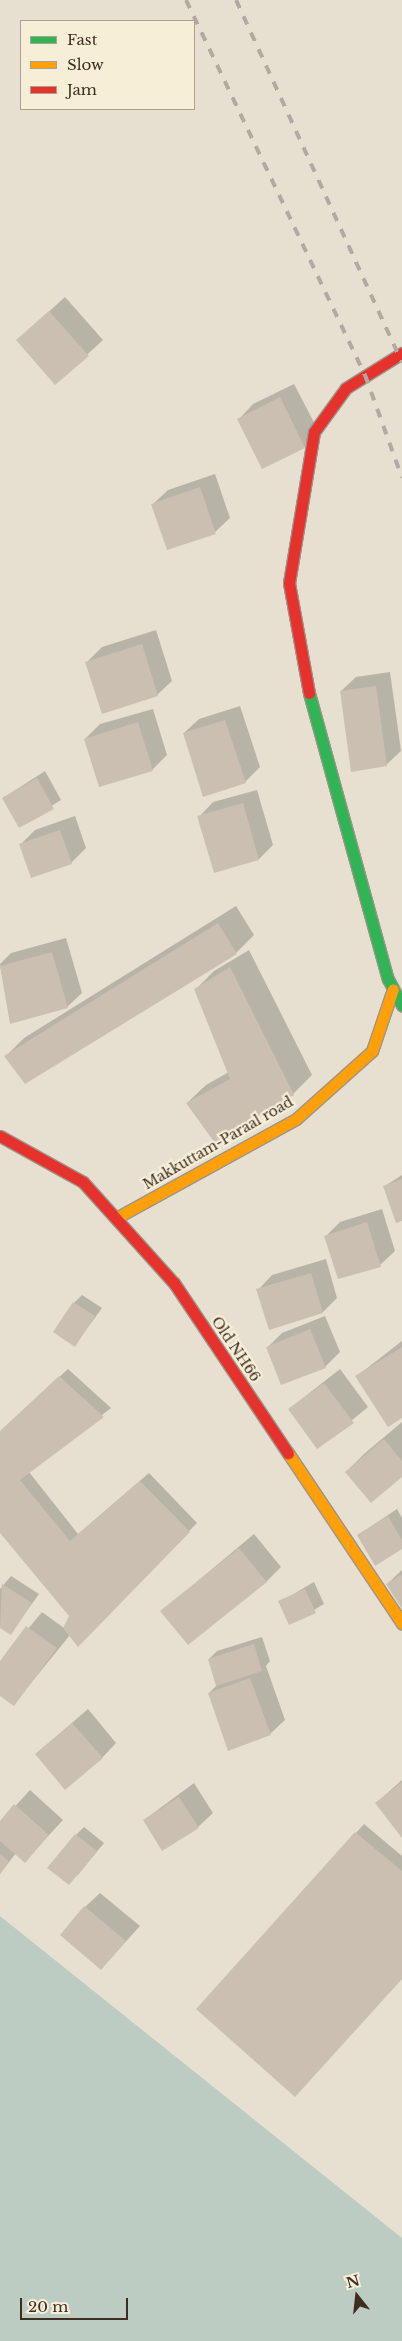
<!DOCTYPE html>
<style>
body{margin:0}
#map{position:relative;width:402px;height:2341px;overflow:hidden;background:#e7e0d1;font-family:"Libre Baskerville",serif}
div>[style]{position:absolute}
.water>*{inset:0;background:#bcccc2}
.shadow>*{inset:0;background:#0003}
.building>*{inset:0;background:#cbbfb2}
.roads{filter:drop-shadow(1px 0 #9c958a) drop-shadow(-1px 0 #9c958a) drop-shadow(0 1px #9c958a) drop-shadow(0 -1px #9c958a)}
.fast>*{height:11px;margin:-5.5px;padding:0 5.5px;transform-origin:5.5px;border-radius:5.5px;background:#30b455}
.slow>*{height:11px;margin:-5.5px;padding:0 5.5px;transform-origin:5.5px;border-radius:5.5px;background:#ff9f0a}
.jam>*{height:11px;margin:-5.5px;padding:0 5.5px;transform-origin:5.5px;border-radius:5.5px;background:#e5322d}
.rail>*{height:4px;margin-top:-2px;transform-origin:0;background:repeating-linear-gradient(90deg,#afaaa2 0 9px,transparent 0 18px)}
span{translate:-50% -50%;white-space:nowrap;text-align:center;line-height:1.15;-webkit-text-stroke:4.5px #f7eed8;paint-order:stroke}
.street-label{font-size:14px;color:#3d2e20}
.legend{position:absolute;left:20px;top:20px;width:175px;height:90px;box-sizing:border-box;background:#f7eed8;border:1px solid #ada18e;margin:0;padding:6px 9px;list-style:none;font-size:15px;color:#3d2e20}
.legend li{display:flex;align-items:center;gap:10px;height:25px}
.legend b{width:25px;border:1px solid #ada18e}
.north{position:absolute;left:332px;top:2271px;width:50px;height:50px;-webkit-text-stroke:4px #f7eed8;paint-order:stroke;rotate:344deg;font-size:14px;font-weight:700;line-height:20px;text-align:center;color:#3d2e20}
.north::after{content:'';display:block;margin:auto;width:18px;height:22px;background:#3d2e20;clip-path:polygon(50% 0,100% 100%,50% 72%,0 100%)}
.scale{position:absolute;left:20px;top:2298px;width:108px;height:22px;box-sizing:border-box;border:2px solid #3d2e20;border-top:0;padding-left:6px;font-size:15px;line-height:18px;white-space:nowrap;color:#3d2e20;-webkit-text-stroke:4px #f7eed8;paint-order:stroke}
</style>
<div id="map">
<div class="water">
<i style="clip-path:polygon(0 1916px,402px 2238px,402px 2341px,0 2341px)"></i>
</div>
<div class="shadow">
<i style="clip-path:polygon(65px 297px,103px 340px,56px 383px,33px 326px)"></i>
<i style="clip-path:polygon(294px 384px,319px 432px,304px 447px,239px 419px,253px 404px)"></i>
<i style="clip-path:polygon(215px 474px,230px 518px,215px 532px,153px 504px,168px 490px)"></i>
<i style="clip-path:polygon(156px 630px,172px 681px,157px 695px,87px 662px,102px 647px)"></i>
<i style="clip-path:polygon(390px 672px,401px 751px,386px 765px,341px 691px,356px 677px)"></i>
<i style="clip-path:polygon(240px 706px,260px 767px,245px 782px,184px 733px,199px 719px)"></i>
<i style="clip-path:polygon(153px 709px,167px 755px,152px 770px,85px 739px,100px 724px)"></i>
<i style="clip-path:polygon(45px 771px,61px 800px,19px 826px,3px 798px)"></i>
<i style="clip-path:polygon(257px 790px,273px 845px,259px 859px,199px 817px,213px 802px)"></i>
<i style="clip-path:polygon(75px 816px,86px 848px,71px 863px,21px 844px,35px 830px)"></i>
<i style="clip-path:polygon(236px 906px,254px 935px,236px 953px,6px 1056px,24px 1038px)"></i>
<i style="clip-path:polygon(66px 938px,82px 993px,67px 1007px,11px 1022px,0 964px,11px 953px)"></i>
<i style="clip-path:polygon(249px 950px,312px 1075px,293px 1094px,215px 1142px,187px 1103px,206px 1085px,229px 1072px,196px 989px,214px 971px)"></i>
<i style="clip-path:polygon(402px 1175px,402px 1219px,385px 1186px)"></i>
<i style="clip-path:polygon(382px 1209px,395px 1251px,380px 1265px,326px 1236px,340px 1222px)"></i>
<i style="clip-path:polygon(326px 1259px,337px 1298px,323px 1312px,258px 1290px,272px 1275px)"></i>
<i style="clip-path:polygon(82px 1295px,102px 1308px,75px 1345px,74px 1303px)"></i>
<i style="clip-path:polygon(325px 1316px,340px 1352px,325px 1367px,268px 1347px,282px 1333px)"></i>
<i style="clip-path:polygon(402px 1341px,402px 1417px,357px 1376px)"></i>
<i style="clip-path:polygon(68px 1369px,111px 1408px,29px 1472px,78px 1534px,149px 1473px,197px 1523px,78px 1645px,70px 1635px,14px 1704px,0 1694px,0 1663px,42px 1612px,64px 1628px,71px 1616px,0 1531px,0 1432px)"></i>
<i style="clip-path:polygon(340px 1369px,368px 1407px,318px 1448px,289px 1409px)"></i>
<i style="clip-path:polygon(402px 1422px,402px 1475px,346px 1472px,364px 1454px)"></i>
<i style="clip-path:polygon(397px 1509px,402px 1518px,402px 1548px,358px 1535px)"></i>
<i style="clip-path:polygon(254px 1534px,281px 1567px,266px 1582px,162px 1611px)"></i>
<i style="clip-path:polygon(402px 1570px,402px 1607px,387px 1584px)"></i>
<i style="clip-path:polygon(11px 1576px,39px 1594px,11px 1633px,0 1626px,0 1589px)"></i>
<i style="clip-path:polygon(314px 1582px,324px 1604px,290px 1624px,280px 1602px)"></i>
<i style="clip-path:polygon(262px 1637px,270px 1661px,266px 1666px,285px 1720px,270px 1734px,209px 1693px,217px 1685px,209px 1659px,217px 1651px)"></i>
<i style="clip-path:polygon(88px 1709px,116px 1743px,102px 1758px,36px 1754px)"></i>
<i style="clip-path:polygon(402px 1780px,402px 1836px,376px 1803px)"></i>
<i style="clip-path:polygon(194px 1783px,213px 1813px,198px 1827px,144px 1820px)"></i>
<i style="clip-path:polygon(30px 1790px,63px 1820px,25px 1861px,16px 1853px,0 1874px,0 1823px)"></i>
<i style="clip-path:polygon(364px 1824px,402px 1856px,402px 1978px,356px 1833px)"></i>
<i style="clip-path:polygon(84px 1827px,104px 1843px,77px 1876px,76px 1835px)"></i>
<i style="clip-path:polygon(100px 1893px,140px 1926px,101px 1969px,85px 1907px)"></i>
</div>
<div class="building">
<i style="clip-path:polygon(49px 311px,89px 356px,55px 385px,16px 340px)"></i>
<i style="clip-path:polygon(280px 397px,305px 448px,262px 469px,237px 419px)"></i>
<i style="clip-path:polygon(200px 487px,216px 534px,167px 550px,151px 504px)"></i>
<i style="clip-path:polygon(142px 644px,158px 696px,102px 714px,85px 662px)"></i>
<i style="clip-path:polygon(376px 686px,387px 766px,351px 772px,340px 691px)"></i>
<i style="clip-path:polygon(225px 720px,246px 783px,203px 797px,183px 733px)"></i>
<i style="clip-path:polygon(138px 722px,153px 771px,99px 787px,84px 739px)"></i>
<i style="clip-path:polygon(37px 778px,54px 809px,19px 828px,2px 798px)"></i>
<i style="clip-path:polygon(243px 803px,259px 860px,214px 873px,197px 816px)"></i>
<i style="clip-path:polygon(60px 830px,72px 864px,31px 878px,19px 844px)"></i>
<i style="clip-path:polygon(218px 923px,237px 954px,25px 1084px,4px 1056px)"></i>
<i style="clip-path:polygon(52px 952px,68px 1008px,10px 1024px,0 966px)"></i>
<i style="clip-path:polygon(230px 967px,294px 1095px,215px 1143px,186px 1103px,230px 1079px,194px 989px)"></i>
<i style="clip-path:polygon(402px 1179px,402px 1221px,396px 1223px,383px 1186px)"></i>
<i style="clip-path:polygon(367px 1222px,381px 1267px,338px 1279px,324px 1236px)"></i>
<i style="clip-path:polygon(311px 1273px,323px 1313px,269px 1330px,256px 1289px)"></i>
<i style="clip-path:polygon(73px 1302px,95px 1316px,75px 1347px,53px 1332px)"></i>
<i style="clip-path:polygon(310px 1329px,326px 1368px,281px 1385px,266px 1347px)"></i>
<i style="clip-path:polygon(402px 1347px,402px 1418px,388px 1427px,355px 1376px)"></i>
<i style="clip-path:polygon(59px 1376px,104px 1417px,20px 1480px,70px 1541px,140px 1481px,190px 1532px,78px 1647px,63px 1628px,69px 1616px,0 1533px,0 1431px)"></i>
<i style="clip-path:polygon(324px 1383px,354px 1423px,317px 1449px,288px 1409px)"></i>
<i style="clip-path:polygon(384px 1439px,402px 1461px,402px 1477px,371px 1503px,345px 1472px)"></i>
<i style="clip-path:polygon(388px 1516px,402px 1540px,402px 1549px,375px 1566px,357px 1535px)"></i>
<i style="clip-path:polygon(239px 1548px,267px 1582px,188px 1645px,160px 1611px)"></i>
<i style="clip-path:polygon(402px 1574px,402px 1609px,386px 1584px)"></i>
<i style="clip-path:polygon(2px 1584px,32px 1603px,11px 1635px,0 1628px)"></i>
<i style="clip-path:polygon(305px 1589px,316px 1613px,289px 1625px,278px 1601px)"></i>
<i style="clip-path:polygon(26px 1626px,57px 1648px,14px 1706px,0 1696px,0 1661px)"></i>
<i style="clip-path:polygon(254px 1644px,262px 1671px,216px 1686px,208px 1659px)"></i>
<i style="clip-path:polygon(250px 1678px,271px 1735px,228px 1751px,208px 1693px)"></i>
<i style="clip-path:polygon(72px 1723px,103px 1758px,65px 1790px,35px 1754px)"></i>
<i style="clip-path:polygon(402px 1782px,402px 1838px,375px 1803px)"></i>
<i style="clip-path:polygon(179px 1797px,199px 1828px,162px 1851px,143px 1820px)"></i>
<i style="clip-path:polygon(14px 1804px,49px 1835px,25px 1863px,0 1841px,0 1821px)"></i>
<i style="clip-path:polygon(355px 1832px,402px 1871px,402px 1979px,295px 2097px,196px 2009px)"></i>
<i style="clip-path:polygon(75px 1834px,97px 1851px,69px 1885px,47px 1868px)"></i>
<i style="clip-path:polygon(0 1854px,9px 1861px,0 1874px)"></i>
<i style="clip-path:polygon(84px 1906px,126px 1941px,101px 1970px,60px 1935px)"></i>
</div>
<div class="roads">
<div class="fast">
<i style="left:309px;top:693px;width:297px;rotate:74.6deg"></i>
<i style="left:388px;top:979px;width:30px;rotate:62deg"></i>
</div>
<div class="slow">
<i style="left:116px;top:1218px;width:205px;rotate:-28.8deg"></i>
<i style="left:296px;top:1119px;width:102px;rotate:-41.8deg"></i>
<i style="left:372px;top:1051px;width:65px;rotate:-71.3deg"></i>
<i style="left:288px;top:1453px;width:205px;rotate:56.2deg"></i>
</div>
<div class="jam">
<i style="left:309px;top:693px;width:112px;rotate:-100.3deg"></i>
<i style="left:289px;top:583px;width:153px;rotate:-80.6deg"></i>
<i style="left:314px;top:432px;width:54px;rotate:-54deg"></i>
<i style="left:346px;top:388px;width:66px;rotate:-32deg"></i>
<i style="left:0;top:1136px;width:95px;rotate:29deg"></i>
<i style="left:83px;top:1182px;width:136px;rotate:48deg"></i>
<i style="left:174px;top:1283px;width:205px;rotate:56.2deg"></i>
</div>
</div>
<div class="rail">
<i style="left:186px;top:0;width:416px;rotate:64.5deg"></i>
<i style="left:365px;top:375px;width:109px;rotate:70.2deg"></i>
<i style="left:236px;top:0;width:399px;rotate:65.4deg"></i>
</div>
<div class="street-label">
<span style="left:218px;top:1143px;rotate:-30deg">Makkuttam-Paraal road</span>
<span style="left:236px;top:1349px;rotate:56deg">Old NH66</span>
</div>
<ul class="legend">
<li><b style="height:6px;background:#30b455"></b>Fast</li>
<li><b style="height:6px;background:#ff9f0a"></b>Slow</li>
<li><b style="height:6px;background:#e5322d"></b>Jam</li>
</ul>
<div class="north">N</div>
<div class="scale">20 m</div>
</div>
